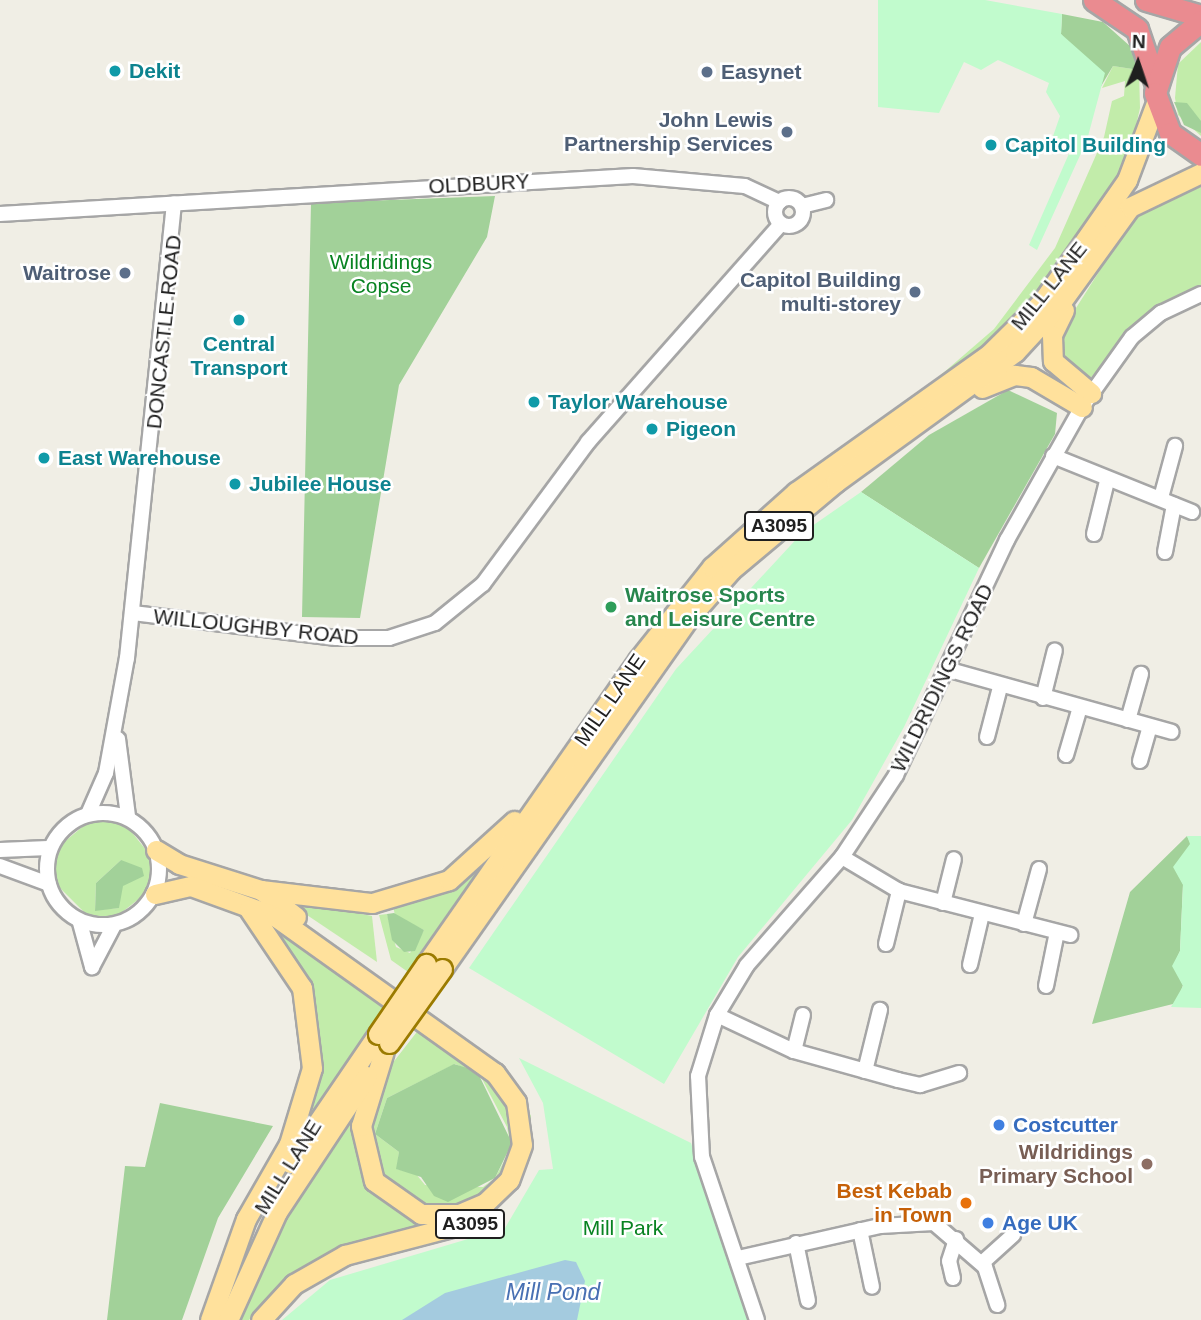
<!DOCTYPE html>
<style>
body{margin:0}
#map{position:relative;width:1201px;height:1320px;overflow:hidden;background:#f0eee5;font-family:Arial,sans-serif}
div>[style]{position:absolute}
.grass>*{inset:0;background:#c2ecaa}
.forest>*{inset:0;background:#a2d199}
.park>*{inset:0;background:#c1fbcd}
.water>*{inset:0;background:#a4cbdf}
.roads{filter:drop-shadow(2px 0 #a6a6a6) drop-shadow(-2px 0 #a6a6a6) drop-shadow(0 2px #a6a6a6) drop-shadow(0 -2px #a6a6a6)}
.minor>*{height:14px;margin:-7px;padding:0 7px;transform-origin:7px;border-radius:7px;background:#fff}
.minor>.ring{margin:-7px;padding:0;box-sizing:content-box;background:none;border:14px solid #fff;border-radius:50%}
.major>*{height:19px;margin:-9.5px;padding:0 9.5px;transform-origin:9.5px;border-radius:9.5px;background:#ffe19c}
.highway>*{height:21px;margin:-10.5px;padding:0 10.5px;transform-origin:10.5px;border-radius:10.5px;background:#ea8b90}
.bridges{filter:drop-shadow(2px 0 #9b7b00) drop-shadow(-2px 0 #9b7b00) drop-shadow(0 2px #9b7b00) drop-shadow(0 -2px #9b7b00)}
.major-bridge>*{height:19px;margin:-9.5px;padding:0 9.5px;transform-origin:9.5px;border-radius:9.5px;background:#ffe19c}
.dots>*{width:19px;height:19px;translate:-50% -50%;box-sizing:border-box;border:4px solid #fff;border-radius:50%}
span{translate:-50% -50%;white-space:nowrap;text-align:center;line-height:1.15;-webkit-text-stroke:5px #fff;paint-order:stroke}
.shield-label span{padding:2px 5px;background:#fff;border:2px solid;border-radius:5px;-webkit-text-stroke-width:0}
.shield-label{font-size:19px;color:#1f1f1f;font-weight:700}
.culture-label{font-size:21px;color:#0d838f;font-weight:700}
.left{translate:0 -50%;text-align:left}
.service-label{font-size:21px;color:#4e5e75;font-weight:700}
.right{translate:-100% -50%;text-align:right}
.street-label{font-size:21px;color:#1f1f1f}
.park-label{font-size:21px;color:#088321}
.leisure-label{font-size:21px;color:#27864d;font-weight:700}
.shop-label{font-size:21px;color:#366cbe;font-weight:700}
.education-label{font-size:21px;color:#785e54;font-weight:700}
.food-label{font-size:21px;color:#c56008;font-weight:700}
.water-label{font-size:23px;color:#4870b3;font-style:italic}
.north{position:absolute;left:1103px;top:28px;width:70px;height:70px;-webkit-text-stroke:5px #fff;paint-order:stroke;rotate:2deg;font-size:19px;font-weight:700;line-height:28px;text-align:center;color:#1f1f1f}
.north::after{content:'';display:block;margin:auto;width:24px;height:32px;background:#1f1f1f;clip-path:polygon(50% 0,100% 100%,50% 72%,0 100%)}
</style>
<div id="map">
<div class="grass">
<i style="clip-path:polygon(1201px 42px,1201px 136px,1178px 115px,1175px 98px,1178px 64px)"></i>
<i style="clip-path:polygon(1113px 66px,1139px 70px,1140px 108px,1129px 157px,1098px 215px,1004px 332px,920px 393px,994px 329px,1055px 248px,1104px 137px,1112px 101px,1124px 96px,1125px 81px,1102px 88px)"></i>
<i style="clip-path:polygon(1201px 187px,1201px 291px,1139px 324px,1086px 383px,1068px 376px,1057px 338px,1128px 226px,1150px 206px)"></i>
<i style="clip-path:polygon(evenodd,109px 817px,126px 825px,150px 855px,155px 877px,144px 895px,117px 916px,91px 919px,58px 886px,51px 863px,57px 848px,87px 823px,109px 817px,121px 860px,119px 908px,95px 910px,96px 883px,121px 860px)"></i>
<i style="clip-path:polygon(507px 833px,408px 972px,391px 960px,379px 915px,387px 914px,396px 947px,410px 953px,424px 930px,395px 916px,393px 905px)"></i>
<i style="clip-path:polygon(294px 901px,372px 916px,377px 962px,292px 905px)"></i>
<i style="clip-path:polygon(264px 917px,387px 1002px,296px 1139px,305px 1114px,302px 976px)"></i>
<i style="clip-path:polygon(evenodd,423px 1024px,507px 1093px,517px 1157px,480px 1202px,428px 1209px,385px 1184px,366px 1143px,388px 1069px,423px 1024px,455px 1064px,480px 1075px,507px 1127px,511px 1148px,495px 1178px,483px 1187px,425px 1185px,416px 1174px,397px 1169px,399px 1152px,375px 1134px,387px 1098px,455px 1064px)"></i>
<i style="clip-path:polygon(478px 1046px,512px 1078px,531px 1116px,529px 1159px,509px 1195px,491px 1210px,275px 1292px,249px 1320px,235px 1320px,266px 1245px,350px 1119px,362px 1168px,432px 1221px,517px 1180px,527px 1157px,525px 1106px)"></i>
</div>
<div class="forest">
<i style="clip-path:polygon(1062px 14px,1103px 22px,1131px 47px,1139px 70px,1113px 66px,1100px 88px,1061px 34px)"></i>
<i style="clip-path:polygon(1174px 102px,1187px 103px,1201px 121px,1201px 133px,1184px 125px)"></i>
<i style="clip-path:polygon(495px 196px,487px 237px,399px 385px,360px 618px,302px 617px,311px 203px)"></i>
<i style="clip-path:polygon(1008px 390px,1057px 413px,1055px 434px,979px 568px,861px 492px,929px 435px)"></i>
<i style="clip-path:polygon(1187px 836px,1191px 844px,1174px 867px,1183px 884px,1180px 951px,1173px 966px,1183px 985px,1177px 1003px,1092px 1024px,1130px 892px)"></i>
<i style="clip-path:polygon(121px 860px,142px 868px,144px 876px,123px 886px,119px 908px,95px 911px,96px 883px)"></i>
<i style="clip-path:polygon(394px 913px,424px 930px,415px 951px,404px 952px,392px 940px,387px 914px)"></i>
<i style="clip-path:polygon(454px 1064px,477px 1071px,512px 1143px,495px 1178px,448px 1202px,434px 1196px,421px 1177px,396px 1169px,399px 1152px,375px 1134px,387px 1098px)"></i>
<i style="clip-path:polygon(160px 1103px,273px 1126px,218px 1218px,182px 1320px,107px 1320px,125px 1166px,145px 1167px)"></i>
</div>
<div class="park">
<i style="clip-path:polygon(878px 0,985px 0,1062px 14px,1061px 34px,1105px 73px,1087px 140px,1037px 250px,1029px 245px,1071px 149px,1052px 139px,1060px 116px,1046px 92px,1049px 83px,998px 60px,981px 70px,964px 62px,939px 113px,878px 107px)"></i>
<i style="clip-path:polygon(861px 492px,979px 568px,904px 727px,852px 820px,738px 957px,664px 1084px,469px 968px,676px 669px,802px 533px)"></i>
<i style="clip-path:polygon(1187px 836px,1201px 836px,1201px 1008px,1171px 1007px,1183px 986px,1172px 966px,1180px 951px,1183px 885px,1173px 867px,1190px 844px)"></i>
<i style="clip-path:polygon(519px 1058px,691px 1143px,748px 1320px,282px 1320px,330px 1280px,505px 1228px,539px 1170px,553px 1169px,543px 1103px)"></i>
</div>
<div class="water">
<i style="clip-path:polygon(565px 1260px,576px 1262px,585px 1281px,577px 1320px,402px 1320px,445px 1293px)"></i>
</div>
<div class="roads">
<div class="minor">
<i class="ring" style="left:775px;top:198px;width:14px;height:14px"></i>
<i style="left:802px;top:206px;width:25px;rotate:-14deg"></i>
<i style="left:0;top:214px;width:634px;rotate:-3.44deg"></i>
<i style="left:633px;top:176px;width:112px;rotate:5.1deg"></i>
<i style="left:745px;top:186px;width:38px;rotate:25deg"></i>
<i style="left:1053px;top:456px;width:150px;rotate:21.9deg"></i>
<i style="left:1162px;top:494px;width:50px;rotate:-74.8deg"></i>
<i style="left:1094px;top:534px;width:55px;rotate:-76.2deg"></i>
<i style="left:1165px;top:552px;width:48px;rotate:-79.2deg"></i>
<i style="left:133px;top:613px;width:205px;rotate:7deg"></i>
<i style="left:336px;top:638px;width:53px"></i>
<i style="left:389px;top:638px;width:48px;rotate:-18.1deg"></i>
<i style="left:435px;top:623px;width:62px;rotate:-39.1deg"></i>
<i style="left:483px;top:584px;width:177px;rotate:-53.5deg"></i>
<i style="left:588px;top:442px;width:291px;rotate:-48.5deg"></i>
<i style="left:950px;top:670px;width:230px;rotate:15.6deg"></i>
<i style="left:1043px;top:698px;width:49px;rotate:-76deg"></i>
<i style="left:1128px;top:720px;width:48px;rotate:-74.2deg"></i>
<i style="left:987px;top:737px;width:52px;rotate:-75.4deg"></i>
<i style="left:118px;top:739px;width:78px;rotate:82.6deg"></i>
<i style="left:1066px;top:755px;width:50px;rotate:-73.7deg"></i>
<i style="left:1140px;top:761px;width:36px;rotate:-74deg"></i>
<i class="ring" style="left:47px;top:813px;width:98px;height:98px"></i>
<i style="left:88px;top:814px;width:45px;rotate:-66.3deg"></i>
<i style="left:106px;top:773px;width:117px;rotate:-79.7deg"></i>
<i style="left:127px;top:658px;width:457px;rotate:-84.1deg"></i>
<i style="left:0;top:850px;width:48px;rotate:-2.4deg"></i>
<i style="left:842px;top:857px;width:66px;rotate:30.8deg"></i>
<i style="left:899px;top:891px;width:177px;rotate:14.4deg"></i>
<i style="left:0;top:866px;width:52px;rotate:20.2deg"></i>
<i style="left:943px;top:903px;width:45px;rotate:-76deg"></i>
<i style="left:80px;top:923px;width:46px;rotate:74.7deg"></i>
<i style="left:1024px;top:924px;width:57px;rotate:-74.7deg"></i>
<i style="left:886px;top:944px;width:55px;rotate:-76.2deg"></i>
<i style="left:970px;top:965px;width:52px;rotate:-76.8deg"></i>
<i style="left:92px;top:967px;width:45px;rotate:-62.3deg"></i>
<i style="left:1046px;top:986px;width:55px;rotate:-78.5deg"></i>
<i style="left:717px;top:1015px;width:85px;rotate:25.1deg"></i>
<i style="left:794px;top:1051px;width:108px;rotate:15.6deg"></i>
<i style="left:898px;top:1080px;width:23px;rotate:13deg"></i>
<i style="left:920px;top:1085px;width:41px;rotate:-17.1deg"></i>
<i style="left:794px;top:1051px;width:37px;rotate:-76deg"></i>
<i style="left:865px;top:1071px;width:63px;rotate:-76.2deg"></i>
<i style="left:860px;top:1230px;width:58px;rotate:78.1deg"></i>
<i style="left:796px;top:1243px;width:59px;rotate:78.3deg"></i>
<i style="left:738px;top:1258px;width:146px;rotate:-12.7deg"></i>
<i style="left:880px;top:1226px;width:54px;rotate:-3.2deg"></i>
<i style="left:934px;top:1223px;width:67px;rotate:40.8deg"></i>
<i style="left:985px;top:1267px;width:40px;rotate:72deg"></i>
<i style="left:982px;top:1263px;width:42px;rotate:-42.1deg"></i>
<i style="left:953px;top:1278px;width:17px;rotate:-103deg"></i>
<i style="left:949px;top:1261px;width:23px;rotate:-72deg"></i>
<i style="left:757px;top:1320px;width:172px;rotate:-108.6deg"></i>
<i style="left:702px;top:1157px;width:81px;rotate:-92.8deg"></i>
<i style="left:698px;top:1076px;width:64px;rotate:-72.7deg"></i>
<i style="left:717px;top:1015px;width:58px;rotate:-59deg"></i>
<i style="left:747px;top:965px;width:144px;rotate:-48.7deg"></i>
<i style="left:842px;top:857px;width:98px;rotate:-56.6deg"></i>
<i style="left:896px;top:775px;width:260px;rotate:-64.7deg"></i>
<i style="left:1007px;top:540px;width:153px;rotate:-60.6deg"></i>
<i style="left:1082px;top:407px;width:86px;rotate:-54.5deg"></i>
<i style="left:1132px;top:337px;width:38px;rotate:-40deg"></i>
<i style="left:1161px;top:313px;width:44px;rotate:-25.4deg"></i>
</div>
<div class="major">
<i style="left:1064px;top:310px;width:28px;rotate:116deg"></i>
<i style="left:1052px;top:335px;width:26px;rotate:88deg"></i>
<i style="left:1053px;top:361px;width:50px;rotate:40.1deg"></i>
<i style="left:982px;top:388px;width:35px;rotate:-22deg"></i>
<i style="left:1015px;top:375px;width:16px;rotate:7deg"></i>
<i style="left:1031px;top:377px;width:59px;rotate:30.5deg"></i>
<i style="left:156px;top:850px;width:27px;rotate:31deg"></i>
<i style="left:179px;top:864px;width:86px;rotate:17.6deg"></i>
<i style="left:261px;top:890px;width:112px;rotate:6.7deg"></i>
<i style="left:372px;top:903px;width:80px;rotate:-16.6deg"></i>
<i style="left:449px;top:880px;width:88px;rotate:-42.2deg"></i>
<i style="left:261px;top:890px;width:44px;rotate:37.6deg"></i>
<i style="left:155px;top:894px;width:37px;rotate:-13deg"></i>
<i style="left:191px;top:886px;width:90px;rotate:20deg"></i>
<i style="left:276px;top:917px;width:269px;rotate:35.5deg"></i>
<i style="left:495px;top:1073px;width:36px;rotate:54deg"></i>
<i style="left:516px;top:1102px;width:43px;rotate:82.1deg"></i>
<i style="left:522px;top:1145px;width:37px;rotate:110deg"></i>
<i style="left:509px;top:1180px;width:33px;rotate:136deg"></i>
<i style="left:485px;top:1203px;width:28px;rotate:157deg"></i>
<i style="left:459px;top:1214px;width:38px;rotate:180deg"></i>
<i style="left:421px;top:1214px;width:57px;rotate:-144.9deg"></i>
<i style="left:374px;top:1181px;width:57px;rotate:-103.3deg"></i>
<i style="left:361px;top:1126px;width:78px;rotate:-73deg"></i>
<i style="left:426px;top:964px;width:371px;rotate:-55.1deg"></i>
<i style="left:638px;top:660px;width:119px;rotate:-51.5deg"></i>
<i style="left:712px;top:567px;width:113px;rotate:-41.8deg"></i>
<i style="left:796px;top:492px;width:234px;rotate:-35.5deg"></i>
<i style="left:987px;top:356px;width:77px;rotate:-44.5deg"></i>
<i style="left:1042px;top:302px;width:149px;rotate:-55.1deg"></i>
<i style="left:1127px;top:180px;width:82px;rotate:-69.4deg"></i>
<i style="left:442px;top:969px;width:428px;rotate:-54.9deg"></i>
<i style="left:688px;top:619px;width:65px;rotate:-48.7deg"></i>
<i style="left:731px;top:570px;width:137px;rotate:-40deg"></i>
<i style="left:836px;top:482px;width:221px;rotate:-36deg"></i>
<i style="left:1015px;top:352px;width:69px;rotate:-47.3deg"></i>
<i style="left:1062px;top:301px;width:116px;rotate:-54.1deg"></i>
<i style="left:1130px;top:207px;width:79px;rotate:-25.6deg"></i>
<i style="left:290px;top:1163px;width:156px;rotate:-55.7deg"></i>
<i style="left:210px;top:1320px;width:107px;rotate:-70.4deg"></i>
<i style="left:246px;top:1219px;width:86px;rotate:-60.2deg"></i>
<i style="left:289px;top:1144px;width:79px;rotate:-73.2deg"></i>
<i style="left:312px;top:1068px;width:81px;rotate:-97.1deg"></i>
<i style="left:302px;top:988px;width:95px;rotate:-123.9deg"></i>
<i style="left:228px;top:1320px;width:119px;rotate:-65.6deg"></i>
<i style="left:277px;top:1212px;width:163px;rotate:-56.5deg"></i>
<i style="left:261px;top:1320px;width:49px;rotate:-47.5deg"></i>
<i style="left:294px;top:1284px;width:59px;rotate:-29.6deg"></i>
<i style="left:345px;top:1255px;width:142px;rotate:-14.7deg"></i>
</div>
<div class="highway">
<i style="left:1094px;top:0;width:52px;rotate:34deg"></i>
<i style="left:1137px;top:29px;width:56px;rotate:71.2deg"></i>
<i style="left:1146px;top:0;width:57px;rotate:16.2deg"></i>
<i style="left:1201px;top:21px;width:40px;rotate:140deg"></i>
<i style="left:1170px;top:47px;width:48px;rotate:108.1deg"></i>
<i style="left:1155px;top:93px;width:43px;rotate:69.4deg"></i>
<i style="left:1170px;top:133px;width:38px;rotate:35deg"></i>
</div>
</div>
<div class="bridges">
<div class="major-bridge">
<i style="left:378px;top:1034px;width:85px;rotate:-55.6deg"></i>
<i style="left:389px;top:1043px;width:91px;rotate:-54.4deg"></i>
</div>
</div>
<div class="dots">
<i style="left:115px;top:71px;background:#0f9aa8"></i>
<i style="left:707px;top:72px;background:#5c6f8a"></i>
<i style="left:787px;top:132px;background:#5c6f8a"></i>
<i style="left:991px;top:145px;background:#0f9aa8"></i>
<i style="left:125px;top:273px;background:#5c6f8a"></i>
<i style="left:915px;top:292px;background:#5c6f8a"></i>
<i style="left:239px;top:320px;background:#0f9aa8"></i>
<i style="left:534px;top:402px;background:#0f9aa8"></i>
<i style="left:652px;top:429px;background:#0f9aa8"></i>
<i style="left:44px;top:458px;background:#0f9aa8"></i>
<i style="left:235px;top:484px;background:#0f9aa8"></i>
<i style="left:611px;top:607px;background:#2e9e5b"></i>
<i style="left:999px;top:1125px;background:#3f7fe0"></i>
<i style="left:1147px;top:1164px;background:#8d6e63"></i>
<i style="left:966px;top:1203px;background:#e8710a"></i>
<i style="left:988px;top:1223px;background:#3f7fe0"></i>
</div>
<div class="shield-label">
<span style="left:779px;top:526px">A3095</span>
<span style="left:470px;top:1224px">A3095</span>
</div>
<div class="culture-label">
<span class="left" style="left:129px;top:71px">Dekit</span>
<span class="left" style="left:1005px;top:145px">Capitol Building</span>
<span style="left:239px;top:356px">Central<br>Transport</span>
<span class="left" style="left:548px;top:402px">Taylor Warehouse</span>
<span class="left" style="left:666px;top:429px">Pigeon</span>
<span class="left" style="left:58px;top:458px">East Warehouse</span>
<span class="left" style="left:249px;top:484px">Jubilee House</span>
</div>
<div class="service-label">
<span class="left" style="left:721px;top:72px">Easynet</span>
<span class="right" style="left:773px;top:132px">John Lewis<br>Partnership Services</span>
<span class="right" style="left:111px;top:273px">Waitrose</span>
<span class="right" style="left:901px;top:292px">Capitol Building<br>multi-storey</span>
</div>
<div class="street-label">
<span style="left:479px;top:184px;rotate:-3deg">OLDBURY</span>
<span style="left:1049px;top:286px;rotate:-51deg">MILL LANE</span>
<span style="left:164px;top:332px;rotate:-84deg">DONCASTLE ROAD</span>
<span style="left:256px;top:627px;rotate:6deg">WILLOUGHBY ROAD</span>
<span style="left:942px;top:678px;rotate:-64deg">WILDRIDINGS ROAD</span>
<span style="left:610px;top:700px;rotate:-55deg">MILL LANE</span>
<span style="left:288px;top:1167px;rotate:-58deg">MILL LANE</span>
</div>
<div class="park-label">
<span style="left:381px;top:274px">Wildridings<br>Copse</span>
<span style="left:623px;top:1228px">Mill Park</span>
</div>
<div class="leisure-label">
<span class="left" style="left:625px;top:607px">Waitrose Sports<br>and Leisure Centre</span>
</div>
<div class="shop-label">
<span class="left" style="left:1013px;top:1125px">Costcutter</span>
<span class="left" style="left:1002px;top:1223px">Age UK</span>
</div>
<div class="education-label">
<span class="right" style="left:1133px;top:1164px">Wildridings<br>Primary School</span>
</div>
<div class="food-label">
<span class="right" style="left:952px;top:1203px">Best Kebab<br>in Town</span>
</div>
<div class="water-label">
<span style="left:553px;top:1292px">Mill Pond</span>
</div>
<div class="north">N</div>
</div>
